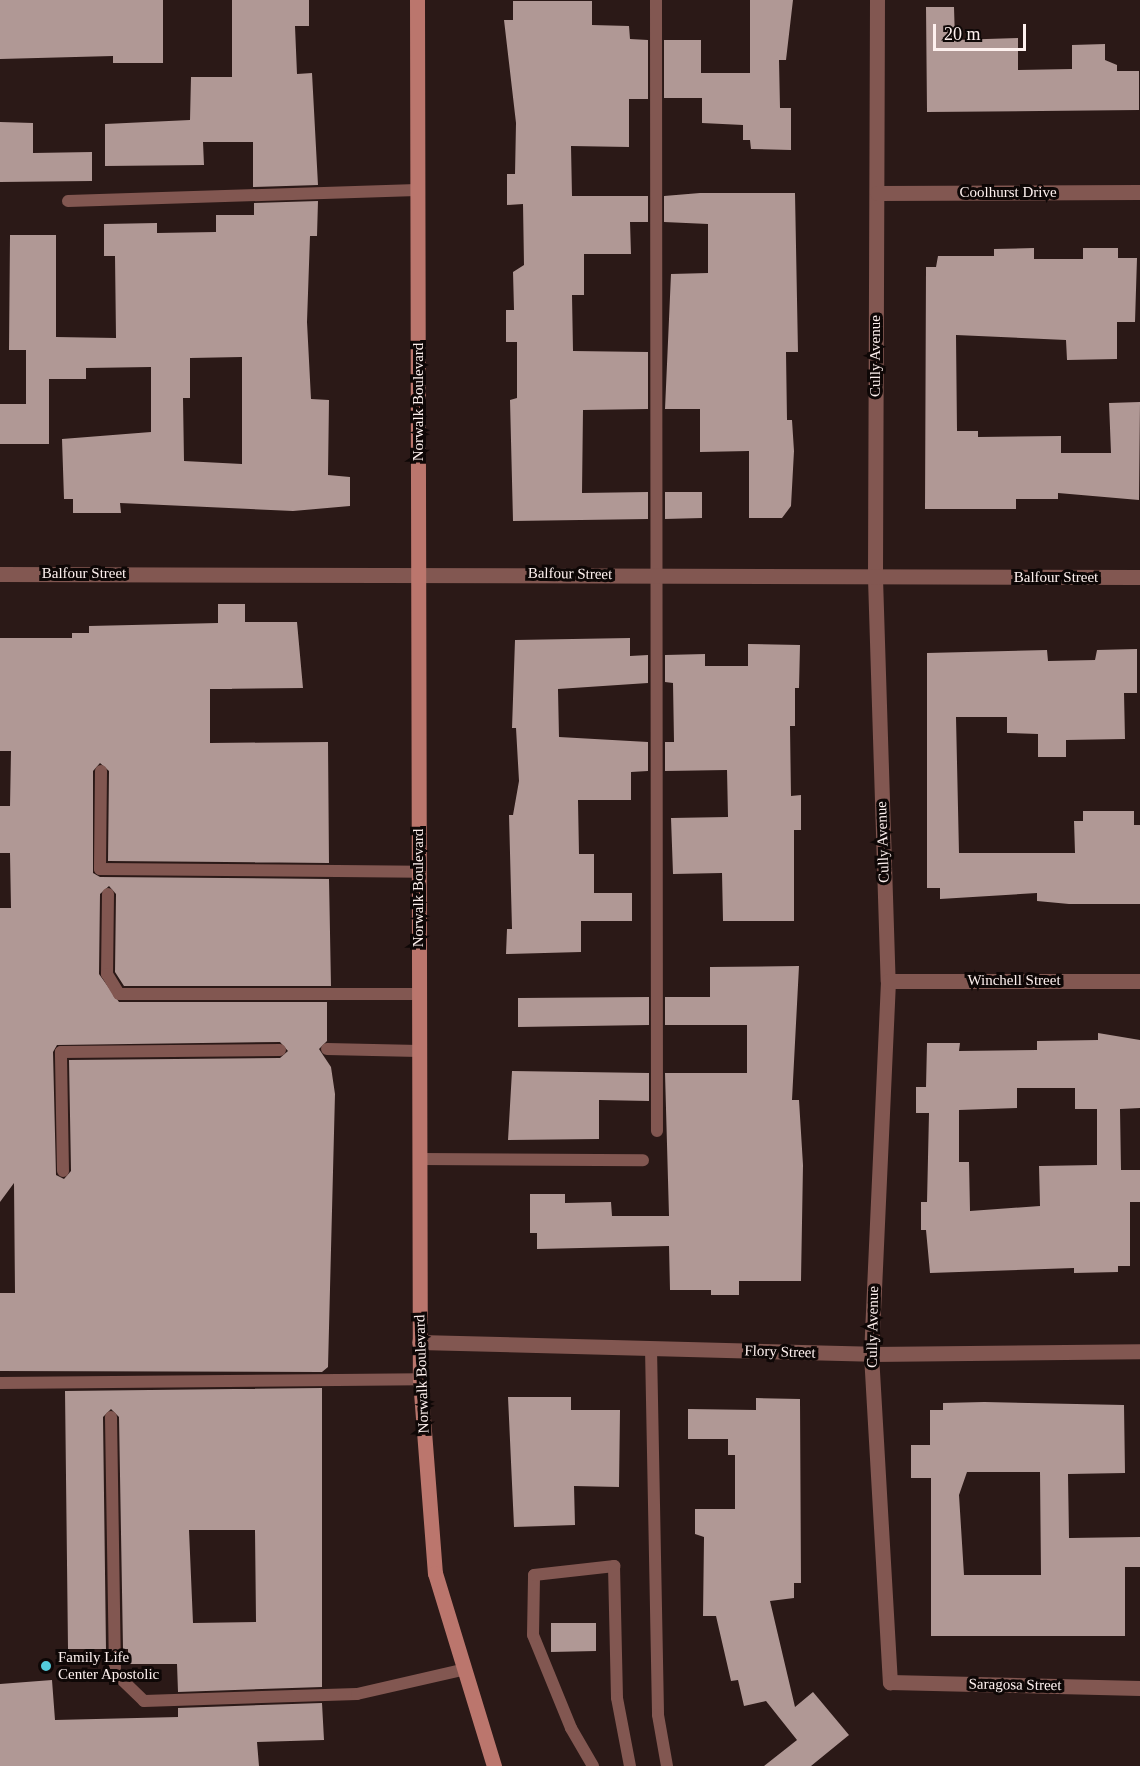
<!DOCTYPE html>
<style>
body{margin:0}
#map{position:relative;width:1140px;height:1766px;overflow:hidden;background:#2b1917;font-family:"Times New Roman",serif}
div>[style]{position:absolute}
.building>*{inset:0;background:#b09895}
.lane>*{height:12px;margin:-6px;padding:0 6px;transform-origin:6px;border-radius:6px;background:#825751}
.street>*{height:15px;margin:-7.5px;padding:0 7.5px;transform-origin:7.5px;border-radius:7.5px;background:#825751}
.secondary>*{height:15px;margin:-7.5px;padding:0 7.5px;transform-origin:7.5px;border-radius:7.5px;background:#bb766d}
.dots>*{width:16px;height:16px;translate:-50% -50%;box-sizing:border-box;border:3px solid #0e0706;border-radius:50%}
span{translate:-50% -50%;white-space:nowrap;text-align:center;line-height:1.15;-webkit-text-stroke:6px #0e0706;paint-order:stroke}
.street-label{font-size:15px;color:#fef1ef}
.poi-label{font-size:15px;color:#fef1ef}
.left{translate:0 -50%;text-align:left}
.scale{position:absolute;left:933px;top:24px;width:93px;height:27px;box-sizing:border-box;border:3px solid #fef1ef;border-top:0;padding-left:8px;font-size:18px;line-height:21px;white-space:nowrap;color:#fef1ef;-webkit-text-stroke:4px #0e0706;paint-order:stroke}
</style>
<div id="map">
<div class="building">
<i style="clip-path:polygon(0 0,163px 0,163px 63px,113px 63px,113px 56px,0 59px)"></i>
<i style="clip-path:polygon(232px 0,309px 0,309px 26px,295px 26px,297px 74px,312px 73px,318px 185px,253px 187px,253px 142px,203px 142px,204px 165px,105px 166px,105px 124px,190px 120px,191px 77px,232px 77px)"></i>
<i style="clip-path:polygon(750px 0,793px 0,786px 60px,779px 60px,780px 108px,791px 108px,791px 150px,751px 149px,750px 140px,743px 140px,743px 125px,702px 123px,702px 98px,664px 98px,664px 40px,701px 40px,701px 73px,750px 73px)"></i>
<i style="clip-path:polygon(513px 1px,592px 1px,592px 25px,629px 26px,630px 39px,648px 40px,648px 99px,629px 99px,629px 147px,571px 146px,572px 196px,648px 196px,648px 222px,630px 222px,631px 254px,584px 254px,584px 295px,572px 295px,573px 351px,648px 352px,648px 409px,583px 410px,582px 493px,648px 492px,648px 519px,513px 521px,510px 400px,517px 398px,517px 342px,506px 342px,506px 310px,514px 310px,513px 272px,524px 265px,523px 204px,507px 205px,507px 174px,515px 174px,516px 123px,504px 20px,513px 20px)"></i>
<i style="clip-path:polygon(926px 7px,954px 7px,955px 40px,1018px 38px,1018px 70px,1072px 69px,1072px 45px,1105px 44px,1105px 60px,1117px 65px,1117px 71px,1139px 71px,1139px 110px,927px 112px)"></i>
<i style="clip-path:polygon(0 122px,33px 123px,33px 153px,92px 152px,92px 181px,0 182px)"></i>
<i style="clip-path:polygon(700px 193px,795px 193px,798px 352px,786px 352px,787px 420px,792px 420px,794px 451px,791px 506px,782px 518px,749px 518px,749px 451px,700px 452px,700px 409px,665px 409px,671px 274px,708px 273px,708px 224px,664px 222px,664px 196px)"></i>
<i style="clip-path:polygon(evenodd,318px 201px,317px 236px,310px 236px,307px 322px,311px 399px,329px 400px,328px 475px,350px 477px,350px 506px,293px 511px,120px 503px,121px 513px,73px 513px,73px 499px,64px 499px,62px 439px,151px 432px,151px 367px,86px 368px,86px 379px,49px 379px,49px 444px,0 444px,0 404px,26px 404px,26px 350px,9px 350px,10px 235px,56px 235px,56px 337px,116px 338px,115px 256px,104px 256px,104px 224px,157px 223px,157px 233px,216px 232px,216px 215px,254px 215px,254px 203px,318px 201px,242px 357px,242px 464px,184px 461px,183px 398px,190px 398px,190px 358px,242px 357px)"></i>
<i style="clip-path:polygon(1034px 248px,1034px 259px,1083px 259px,1083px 248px,1118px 248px,1118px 258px,1137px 258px,1135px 322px,1117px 322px,1117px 359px,1067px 360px,1066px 340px,956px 335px,957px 431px,978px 431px,978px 437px,1061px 436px,1061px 453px,1111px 453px,1109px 403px,1140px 402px,1139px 500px,1058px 493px,1058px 499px,1016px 499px,1016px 509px,925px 509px,926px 267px,936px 267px,938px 256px,994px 256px,994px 249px)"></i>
<i style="clip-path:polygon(665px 492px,702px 492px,702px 518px,665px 519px)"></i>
<i style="clip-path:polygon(evenodd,218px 604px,245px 604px,245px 622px,297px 622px,303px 688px,210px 689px,210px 743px,328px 742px,329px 863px,108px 861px,109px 771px,100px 763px,93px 771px,93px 873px,100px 877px,329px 879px,331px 986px,124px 986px,115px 972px,116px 894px,109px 886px,100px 894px,99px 974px,119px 1002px,327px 1002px,327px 1041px,319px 1049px,331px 1067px,335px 1094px,328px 1367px,322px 1372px,0 1371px,0 1293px,15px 1293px,14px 1183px,0 1202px,0 908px,11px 908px,10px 853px,0 853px,0 806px,10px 806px,11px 751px,0 751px,0 638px,72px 638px,72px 633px,89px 633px,89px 626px,218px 623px,218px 604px,280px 1042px,288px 1051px,280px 1058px,69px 1060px,71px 1171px,64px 1179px,56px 1175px,53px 1052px,57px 1045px,280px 1042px)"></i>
<i style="clip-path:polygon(630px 638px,630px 656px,648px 655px,648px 683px,558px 689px,559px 737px,648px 742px,648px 771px,631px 772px,631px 800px,578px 800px,579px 854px,594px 854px,594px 893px,632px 893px,632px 921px,581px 921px,581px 952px,506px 954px,507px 929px,512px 929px,509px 815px,513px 815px,519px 781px,516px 728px,512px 728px,515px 640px)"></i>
<i style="clip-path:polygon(748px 644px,800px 645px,799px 688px,795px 688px,795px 726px,790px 726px,791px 796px,801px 795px,801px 830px,794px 830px,794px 921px,723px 921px,722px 873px,673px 874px,671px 818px,728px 817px,727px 770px,665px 771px,665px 742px,674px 742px,673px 683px,665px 682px,665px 655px,705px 654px,705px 666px,748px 666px)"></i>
<i style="clip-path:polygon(1137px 649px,1137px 693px,1124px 693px,1125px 739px,1066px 740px,1066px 757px,1038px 757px,1038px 734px,1007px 733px,1007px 717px,956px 717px,959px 853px,1075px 853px,1074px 821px,1083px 821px,1083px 811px,1134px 811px,1134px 825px,1140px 825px,1140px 904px,1069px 904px,1037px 901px,1037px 893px,940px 899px,940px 888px,927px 888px,927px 653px,1047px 650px,1048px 661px,1095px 660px,1097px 650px)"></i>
<i style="clip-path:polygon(799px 966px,792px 1100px,799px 1100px,803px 1165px,801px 1281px,739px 1281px,739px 1295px,711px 1295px,711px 1290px,670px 1290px,669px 1246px,537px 1249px,537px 1233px,530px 1233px,530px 1194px,565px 1194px,565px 1203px,611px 1202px,612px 1216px,669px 1216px,665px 1073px,747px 1073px,747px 1025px,665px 1025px,665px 997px,710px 997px,710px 967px)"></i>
<i style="clip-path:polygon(649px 997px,649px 1025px,518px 1027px,518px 998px)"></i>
<i style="clip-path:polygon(evenodd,1098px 1033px,1140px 1040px,1140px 1108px,1120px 1109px,1121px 1170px,1140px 1170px,1140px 1202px,1130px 1202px,1130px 1266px,1118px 1266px,1118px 1272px,1074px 1273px,1074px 1268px,930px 1273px,926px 1230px,921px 1230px,921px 1202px,927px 1202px,929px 1113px,916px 1113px,916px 1087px,926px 1087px,927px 1043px,960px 1043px,959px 1051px,1037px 1050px,1037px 1041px,1098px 1040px,1098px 1033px,1017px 1088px,1075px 1088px,1075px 1109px,1097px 1109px,1097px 1165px,1039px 1166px,1040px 1206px,970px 1211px,969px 1162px,959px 1162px,959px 1110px,1017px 1108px,1017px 1088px)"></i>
<i style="clip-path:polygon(512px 1071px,649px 1073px,649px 1101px,599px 1100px,599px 1139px,508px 1140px)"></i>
<i style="clip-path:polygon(evenodd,322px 1388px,322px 1687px,178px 1692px,177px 1664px,128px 1664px,128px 1649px,123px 1649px,119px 1417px,111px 1409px,103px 1417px,106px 1649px,68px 1649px,65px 1391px,322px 1388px,189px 1530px,255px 1530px,256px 1622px,193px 1623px,189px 1530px)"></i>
<i style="clip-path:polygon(508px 1397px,571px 1397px,571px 1410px,620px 1410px,619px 1487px,574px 1486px,575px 1525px,514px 1527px)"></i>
<i style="clip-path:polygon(756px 1398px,800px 1399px,801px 1583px,794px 1583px,794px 1598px,770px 1601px,795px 1707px,813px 1692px,849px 1735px,811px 1766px,764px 1766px,797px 1740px,766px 1701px,744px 1706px,738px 1680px,731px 1681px,716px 1616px,703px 1616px,704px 1537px,695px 1534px,695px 1509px,735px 1509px,735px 1455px,728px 1455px,728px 1439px,688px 1439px,688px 1409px,756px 1410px)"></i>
<i style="clip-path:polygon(evenodd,984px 1402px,1124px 1405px,1125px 1473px,1068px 1474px,1069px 1538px,1140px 1537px,1140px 1567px,1125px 1567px,1125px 1636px,931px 1636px,931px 1478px,911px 1478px,911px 1445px,930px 1445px,930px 1410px,943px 1410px,943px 1403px,984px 1402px,967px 1472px,1040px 1472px,1041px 1575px,964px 1575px,959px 1495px,967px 1472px)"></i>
<i style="clip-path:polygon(551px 1623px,596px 1623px,596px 1651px,551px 1652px)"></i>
<i style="clip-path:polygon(52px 1680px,55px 1720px,178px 1717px,178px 1708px,322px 1703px,324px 1740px,257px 1742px,259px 1766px,0 1766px,0 1684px)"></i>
</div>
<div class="lane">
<i style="left:656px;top:0;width:1131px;rotate:89.95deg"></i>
<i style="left:68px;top:201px;width:349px;rotate:-1.8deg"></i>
<i style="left:101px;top:771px;width:98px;rotate:90.6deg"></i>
<i style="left:100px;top:869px;width:320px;rotate:0.5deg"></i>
<i style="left:108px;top:894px;width:80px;rotate:90.7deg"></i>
<i style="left:107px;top:974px;width:23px;rotate:59deg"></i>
<i style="left:119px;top:994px;width:300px"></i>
<i style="left:327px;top:1049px;width:92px;rotate:1.2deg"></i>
<i style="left:420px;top:1159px;width:223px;rotate:0.3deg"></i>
<i style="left:63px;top:1171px;width:119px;rotate:-91deg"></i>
<i style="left:61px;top:1052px;width:219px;rotate:-0.5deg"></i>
<i style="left:651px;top:1348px;width:367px;rotate:88.9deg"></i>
<i style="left:658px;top:1715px;width:52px;rotate:80deg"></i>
<i style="left:0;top:1383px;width:420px;rotate:-0.5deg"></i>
<i style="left:111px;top:1417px;width:256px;rotate:89.1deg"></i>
<i style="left:115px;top:1673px;width:40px;rotate:44deg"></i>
<i style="left:144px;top:1701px;width:213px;rotate:-1.9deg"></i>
<i style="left:357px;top:1694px;width:108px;rotate:-12.9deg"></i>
<i style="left:593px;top:1766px;width:44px;rotate:-120.1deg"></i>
<i style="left:571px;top:1728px;width:100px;rotate:-112.2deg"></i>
<i style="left:533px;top:1635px;width:60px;rotate:-89deg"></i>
<i style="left:534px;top:1575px;width:81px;rotate:-6.4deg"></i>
<i style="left:614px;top:1566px;width:132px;rotate:88.7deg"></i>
<i style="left:617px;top:1698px;width:69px;rotate:79.2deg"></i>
</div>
<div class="street">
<i style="left:877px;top:0;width:578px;rotate:90.2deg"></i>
<i style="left:875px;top:578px;width:403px;rotate:88.2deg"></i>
<i style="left:888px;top:981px;width:373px;rotate:92.6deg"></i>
<i style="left:871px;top:1354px;width:329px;rotate:86.7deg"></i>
<i style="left:890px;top:1682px;width:250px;rotate:1.4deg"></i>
<i style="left:877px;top:193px;width:263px;rotate:-0.2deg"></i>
<i style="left:0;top:574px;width:1140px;rotate:0.15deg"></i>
<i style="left:888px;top:981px;width:252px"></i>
<i style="left:419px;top:1342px;width:452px;rotate:1.5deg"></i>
<i style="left:871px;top:1354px;width:269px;rotate:-0.6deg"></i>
</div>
<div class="secondary">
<i style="left:417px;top:0;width:1379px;rotate:89.88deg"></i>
<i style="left:420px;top:1379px;width:195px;rotate:85.6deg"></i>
<i style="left:435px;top:1573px;width:202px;rotate:73deg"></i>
</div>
<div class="dots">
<i style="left:46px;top:1666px;background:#53cbdb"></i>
</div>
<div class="street-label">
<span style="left:1008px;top:193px">Coolhurst Drive</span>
<span style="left:876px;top:356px;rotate:-90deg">Cully Avenue</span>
<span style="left:419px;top:402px;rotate:-90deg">Norwalk Boulevard</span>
<span style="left:84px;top:574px">Balfour Street</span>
<span style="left:570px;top:574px;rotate:1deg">Balfour Street</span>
<span style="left:1056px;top:578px">Balfour Street</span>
<span style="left:883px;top:842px;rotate:-92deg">Cully Avenue</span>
<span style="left:419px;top:888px;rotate:-90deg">Norwalk Boulevard</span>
<span style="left:1014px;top:981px">Winchell Street</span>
<span style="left:873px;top:1327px;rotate:-89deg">Cully Avenue</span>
<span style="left:780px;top:1352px;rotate:2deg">Flory Street</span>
<span style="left:422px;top:1374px;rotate:-92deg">Norwalk Boulevard</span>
<span style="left:1015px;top:1685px;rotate:1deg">Saragosa Street</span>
</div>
<div class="poi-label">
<span class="left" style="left:58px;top:1666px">Family Life<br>Center Apostolic</span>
</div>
<div class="scale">20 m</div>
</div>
